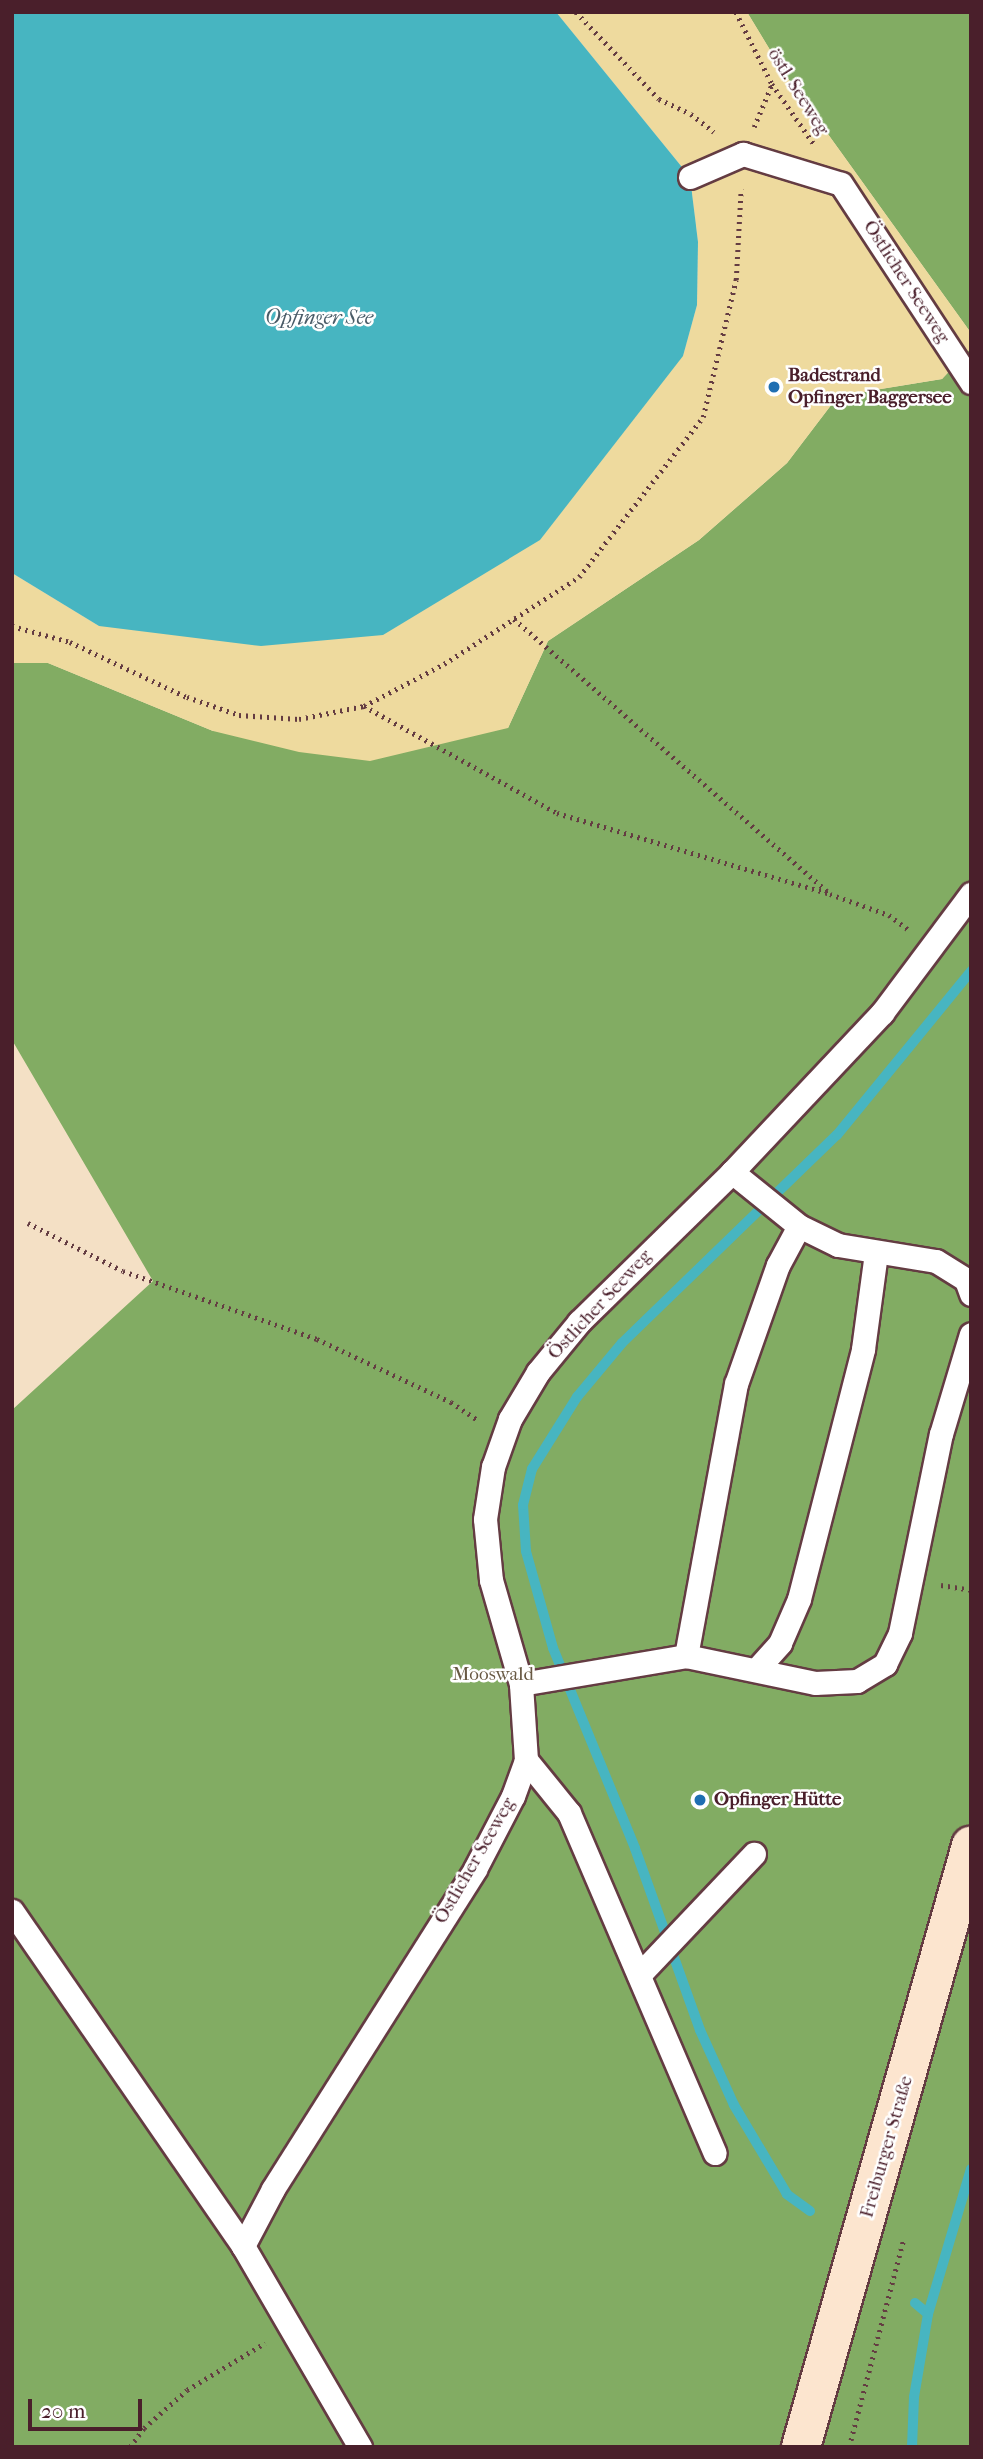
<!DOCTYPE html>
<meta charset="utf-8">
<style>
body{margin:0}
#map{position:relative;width:983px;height:2459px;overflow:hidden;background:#f4e0c5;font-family:"IM FELL French Canon",serif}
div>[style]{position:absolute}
.forest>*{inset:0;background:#82ac63}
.sand>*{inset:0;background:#eeda9e}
.water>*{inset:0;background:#47b5c1}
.stream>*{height:10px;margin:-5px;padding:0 5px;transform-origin:5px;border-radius:5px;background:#47b5c1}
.path>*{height:4.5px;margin-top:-2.25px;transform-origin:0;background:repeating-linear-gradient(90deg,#643c42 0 2px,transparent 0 7px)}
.roads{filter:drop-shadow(2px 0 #643c42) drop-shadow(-2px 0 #643c42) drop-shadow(0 2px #643c42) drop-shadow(0 -2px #643c42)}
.lane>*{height:23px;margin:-11.5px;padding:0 11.5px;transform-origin:11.5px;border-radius:11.5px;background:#fff}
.secondary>*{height:38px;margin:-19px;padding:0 19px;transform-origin:19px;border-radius:19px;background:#fce5cf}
.dots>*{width:19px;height:19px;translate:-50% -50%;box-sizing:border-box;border:4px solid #fff;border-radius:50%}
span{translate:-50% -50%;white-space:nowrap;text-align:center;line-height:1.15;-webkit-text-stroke:5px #fff;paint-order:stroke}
.street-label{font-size:19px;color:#4a1f2b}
.poi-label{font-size:19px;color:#4a1f2b;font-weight:700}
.left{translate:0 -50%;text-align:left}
.park-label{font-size:19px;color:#695a44}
.water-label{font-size:21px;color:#495b67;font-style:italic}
.frame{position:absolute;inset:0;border:14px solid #4a1f2b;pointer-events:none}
.scale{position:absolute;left:28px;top:2399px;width:114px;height:32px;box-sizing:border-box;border:4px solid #4a1f2b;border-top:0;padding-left:9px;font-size:21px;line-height:24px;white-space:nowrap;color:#4a1f2b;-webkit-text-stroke:5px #fff;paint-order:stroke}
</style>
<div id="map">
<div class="forest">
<i style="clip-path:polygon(747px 12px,971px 12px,971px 333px,784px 73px)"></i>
<i style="clip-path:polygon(971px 348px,971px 2447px,12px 2447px,12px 1410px,153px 1281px,12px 1040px,12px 663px,48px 663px,213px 731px,508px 728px,548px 641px,699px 540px,787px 463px,838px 396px,942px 379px)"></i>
</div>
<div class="sand">
<i style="clip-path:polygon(556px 12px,747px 12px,784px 73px,971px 333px,971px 348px,942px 379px,838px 396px,787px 463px,699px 540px,548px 641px,508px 728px,370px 761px,299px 752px,213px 731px,48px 663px,12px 663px,12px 573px,99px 626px,683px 356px,697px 305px,698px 242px,690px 177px)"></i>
</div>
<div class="water">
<i style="clip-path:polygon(12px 12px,556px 12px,690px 177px,698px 242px,697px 305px,683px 356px,540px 540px,383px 635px,261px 646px,99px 626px,12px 573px)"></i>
</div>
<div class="stream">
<i style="left:810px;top:2211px;width:29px;rotate:-144deg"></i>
<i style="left:787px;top:2194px;width:104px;rotate:-120.8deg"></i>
<i style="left:734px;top:2105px;width:82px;rotate:-114.4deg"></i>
<i style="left:700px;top:2030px;width:193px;rotate:-109.7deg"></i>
<i style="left:635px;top:1848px;width:216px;rotate:-112.3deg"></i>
<i style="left:553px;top:1648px;width:101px;rotate:-105.6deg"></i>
<i style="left:526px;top:1551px;width:46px;rotate:-93.7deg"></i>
<i style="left:523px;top:1505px;width:37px;rotate:-76deg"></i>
<i style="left:532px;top:1469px;width:85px;rotate:-58deg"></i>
<i style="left:577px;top:1397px;width:70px;rotate:-50.2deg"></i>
<i style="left:622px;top:1343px;width:299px;rotate:-44.1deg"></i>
<i style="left:837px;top:1135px;width:212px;rotate:-50.7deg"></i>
<i style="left:915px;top:2303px;width:17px;rotate:40deg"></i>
<i style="left:912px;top:2447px;width:50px;rotate:-87.7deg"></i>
<i style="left:914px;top:2397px;width:84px;rotate:-80.4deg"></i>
<i style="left:928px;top:2314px;width:151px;rotate:-73.5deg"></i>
</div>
<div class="path">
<i style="left:576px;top:12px;width:120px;rotate:46.3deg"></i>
<i style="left:659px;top:99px;width:35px;rotate:25deg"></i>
<i style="left:691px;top:114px;width:29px;rotate:38deg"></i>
<i style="left:736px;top:12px;width:80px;rotate:63.4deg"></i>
<i style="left:772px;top:84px;width:73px;rotate:55deg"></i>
<i style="left:754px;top:127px;width:47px;rotate:-67.3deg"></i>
<i style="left:514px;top:619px;width:415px;rotate:41deg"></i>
<i style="left:12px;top:626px;width:60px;rotate:15.4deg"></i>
<i style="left:70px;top:642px;width:129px;rotate:25.2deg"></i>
<i style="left:187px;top:697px;width:55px;rotate:19.1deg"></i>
<i style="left:239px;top:715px;width:60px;rotate:3.8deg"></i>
<i style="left:299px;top:719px;width:66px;rotate:-11.3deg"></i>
<i style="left:364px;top:706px;width:90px;rotate:-27.7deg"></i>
<i style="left:444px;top:664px;width:161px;rotate:-32.8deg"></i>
<i style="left:579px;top:577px;width:202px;rotate:-52.2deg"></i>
<i style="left:703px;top:417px;width:141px;rotate:-76.5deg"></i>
<i style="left:736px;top:280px;width:91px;rotate:-86.9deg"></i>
<i style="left:364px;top:706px;width:221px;rotate:29deg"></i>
<i style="left:557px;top:813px;width:285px;rotate:16.5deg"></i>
<i style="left:830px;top:894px;width:63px;rotate:19.6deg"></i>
<i style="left:889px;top:915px;width:25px;rotate:37deg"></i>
<i style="left:28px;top:1223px;width:106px;rotate:26.8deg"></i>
<i style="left:123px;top:1271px;width:206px;rotate:19.3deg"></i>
<i style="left:317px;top:1339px;width:148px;rotate:25.2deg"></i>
<i style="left:451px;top:1402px;width:32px;rotate:34deg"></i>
<i style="left:941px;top:1585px;width:30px;rotate:9deg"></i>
<i style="left:130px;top:2447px;width:24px;rotate:-54deg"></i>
<i style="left:144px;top:2428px;width:57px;rotate:-41.5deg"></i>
<i style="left:187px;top:2390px;width:91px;rotate:-31.1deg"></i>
<i style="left:849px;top:2447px;width:213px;rotate:-75.3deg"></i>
</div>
<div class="roads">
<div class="lane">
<i style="left:690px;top:177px;width:58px;rotate:-23.5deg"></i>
<i style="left:743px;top:154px;width:102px;rotate:17deg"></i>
<i style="left:841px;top:184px;width:237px;rotate:56.7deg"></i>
<i style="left:732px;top:1172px;width:86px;rotate:38.9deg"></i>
<i style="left:799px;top:1226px;width:43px;rotate:26deg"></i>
<i style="left:838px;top:1245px;width:99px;rotate:9.3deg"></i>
<i style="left:936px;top:1261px;width:36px;rotate:32deg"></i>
<i style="left:966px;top:1280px;width:15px;rotate:70deg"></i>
<i style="left:686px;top:1656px;width:277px;rotate:-79.6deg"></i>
<i style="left:736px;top:1384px;width:126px;rotate:-70.6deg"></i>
<i style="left:778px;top:1265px;width:44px;rotate:-61.7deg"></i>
<i style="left:756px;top:1670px;width:36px;rotate:-48deg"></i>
<i style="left:780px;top:1643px;width:48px;rotate:-66.6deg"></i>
<i style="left:799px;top:1599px;width:258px;rotate:-75.6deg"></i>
<i style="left:863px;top:1349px;width:97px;rotate:-82.3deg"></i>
<i style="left:521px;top:1684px;width:167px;rotate:-9.6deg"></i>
<i style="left:686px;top:1656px;width:132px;rotate:11.8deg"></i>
<i style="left:815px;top:1683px;width:42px;rotate:-2.7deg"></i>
<i style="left:857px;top:1681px;width:33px;rotate:-31deg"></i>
<i style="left:885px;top:1664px;width:34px;rotate:-64deg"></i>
<i style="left:900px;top:1633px;width:203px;rotate:-78.4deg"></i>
<i style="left:941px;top:1434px;width:104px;rotate:-73.3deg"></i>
<i style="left:526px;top:1760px;width:68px;rotate:50.9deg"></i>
<i style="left:569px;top:1813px;width:370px;rotate:66.8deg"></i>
<i style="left:12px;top:1911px;width:407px;rotate:55.4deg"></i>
<i style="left:243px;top:2246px;width:233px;rotate:59.8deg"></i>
<i style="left:639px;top:1975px;width:167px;rotate:-46.5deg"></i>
<i style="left:243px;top:2246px;width:64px;rotate:-62.2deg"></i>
<i style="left:273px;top:2189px;width:378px;rotate:-57.7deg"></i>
<i style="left:475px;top:1869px;width:82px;rotate:-62.5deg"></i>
<i style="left:513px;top:1796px;width:38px;rotate:-70deg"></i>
<i style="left:526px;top:1760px;width:76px;rotate:-93.8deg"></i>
<i style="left:521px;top:1684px;width:108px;rotate:-106.1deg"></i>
<i style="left:491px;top:1580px;width:61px;rotate:-95.6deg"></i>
<i style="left:485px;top:1519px;width:53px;rotate:-81.3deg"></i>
<i style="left:493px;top:1467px;width:51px;rotate:-70.5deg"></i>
<i style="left:510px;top:1419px;width:55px;rotate:-59.2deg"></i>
<i style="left:538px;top:1372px;width:65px;rotate:-50.6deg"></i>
<i style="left:579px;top:1322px;width:214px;rotate:-44.4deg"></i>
<i style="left:732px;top:1172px;width:219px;rotate:-46.7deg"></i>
<i style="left:882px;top:1013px;width:149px;rotate:-53.2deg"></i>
</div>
<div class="secondary">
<i style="left:801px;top:2447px;width:625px;rotate:-74.21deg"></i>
</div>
</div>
<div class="dots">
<i style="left:774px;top:387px;background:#1f6fb2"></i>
<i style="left:700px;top:1800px;background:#1f6fb2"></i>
</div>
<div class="street-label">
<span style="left:798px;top:92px;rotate:58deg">östl. Seeweg</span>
<span style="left:906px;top:282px;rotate:57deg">Östlicher Seeweg</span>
<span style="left:600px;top:1305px;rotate:-47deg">Östlicher Seeweg</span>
<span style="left:475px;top:1861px;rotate:-60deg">Östlicher Seeweg</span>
<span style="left:887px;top:2147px;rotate:-74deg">Freiburger Straße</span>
</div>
<div class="poi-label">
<span class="left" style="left:788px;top:387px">Badestrand<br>Opfinger Baggersee</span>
<span class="left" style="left:714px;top:1800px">Opfinger Hütte</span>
</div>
<div class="park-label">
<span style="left:493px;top:1675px">Mooswald</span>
</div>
<div class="water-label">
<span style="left:319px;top:317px">Opfinger See</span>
</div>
<div class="frame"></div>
<div class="scale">20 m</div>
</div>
